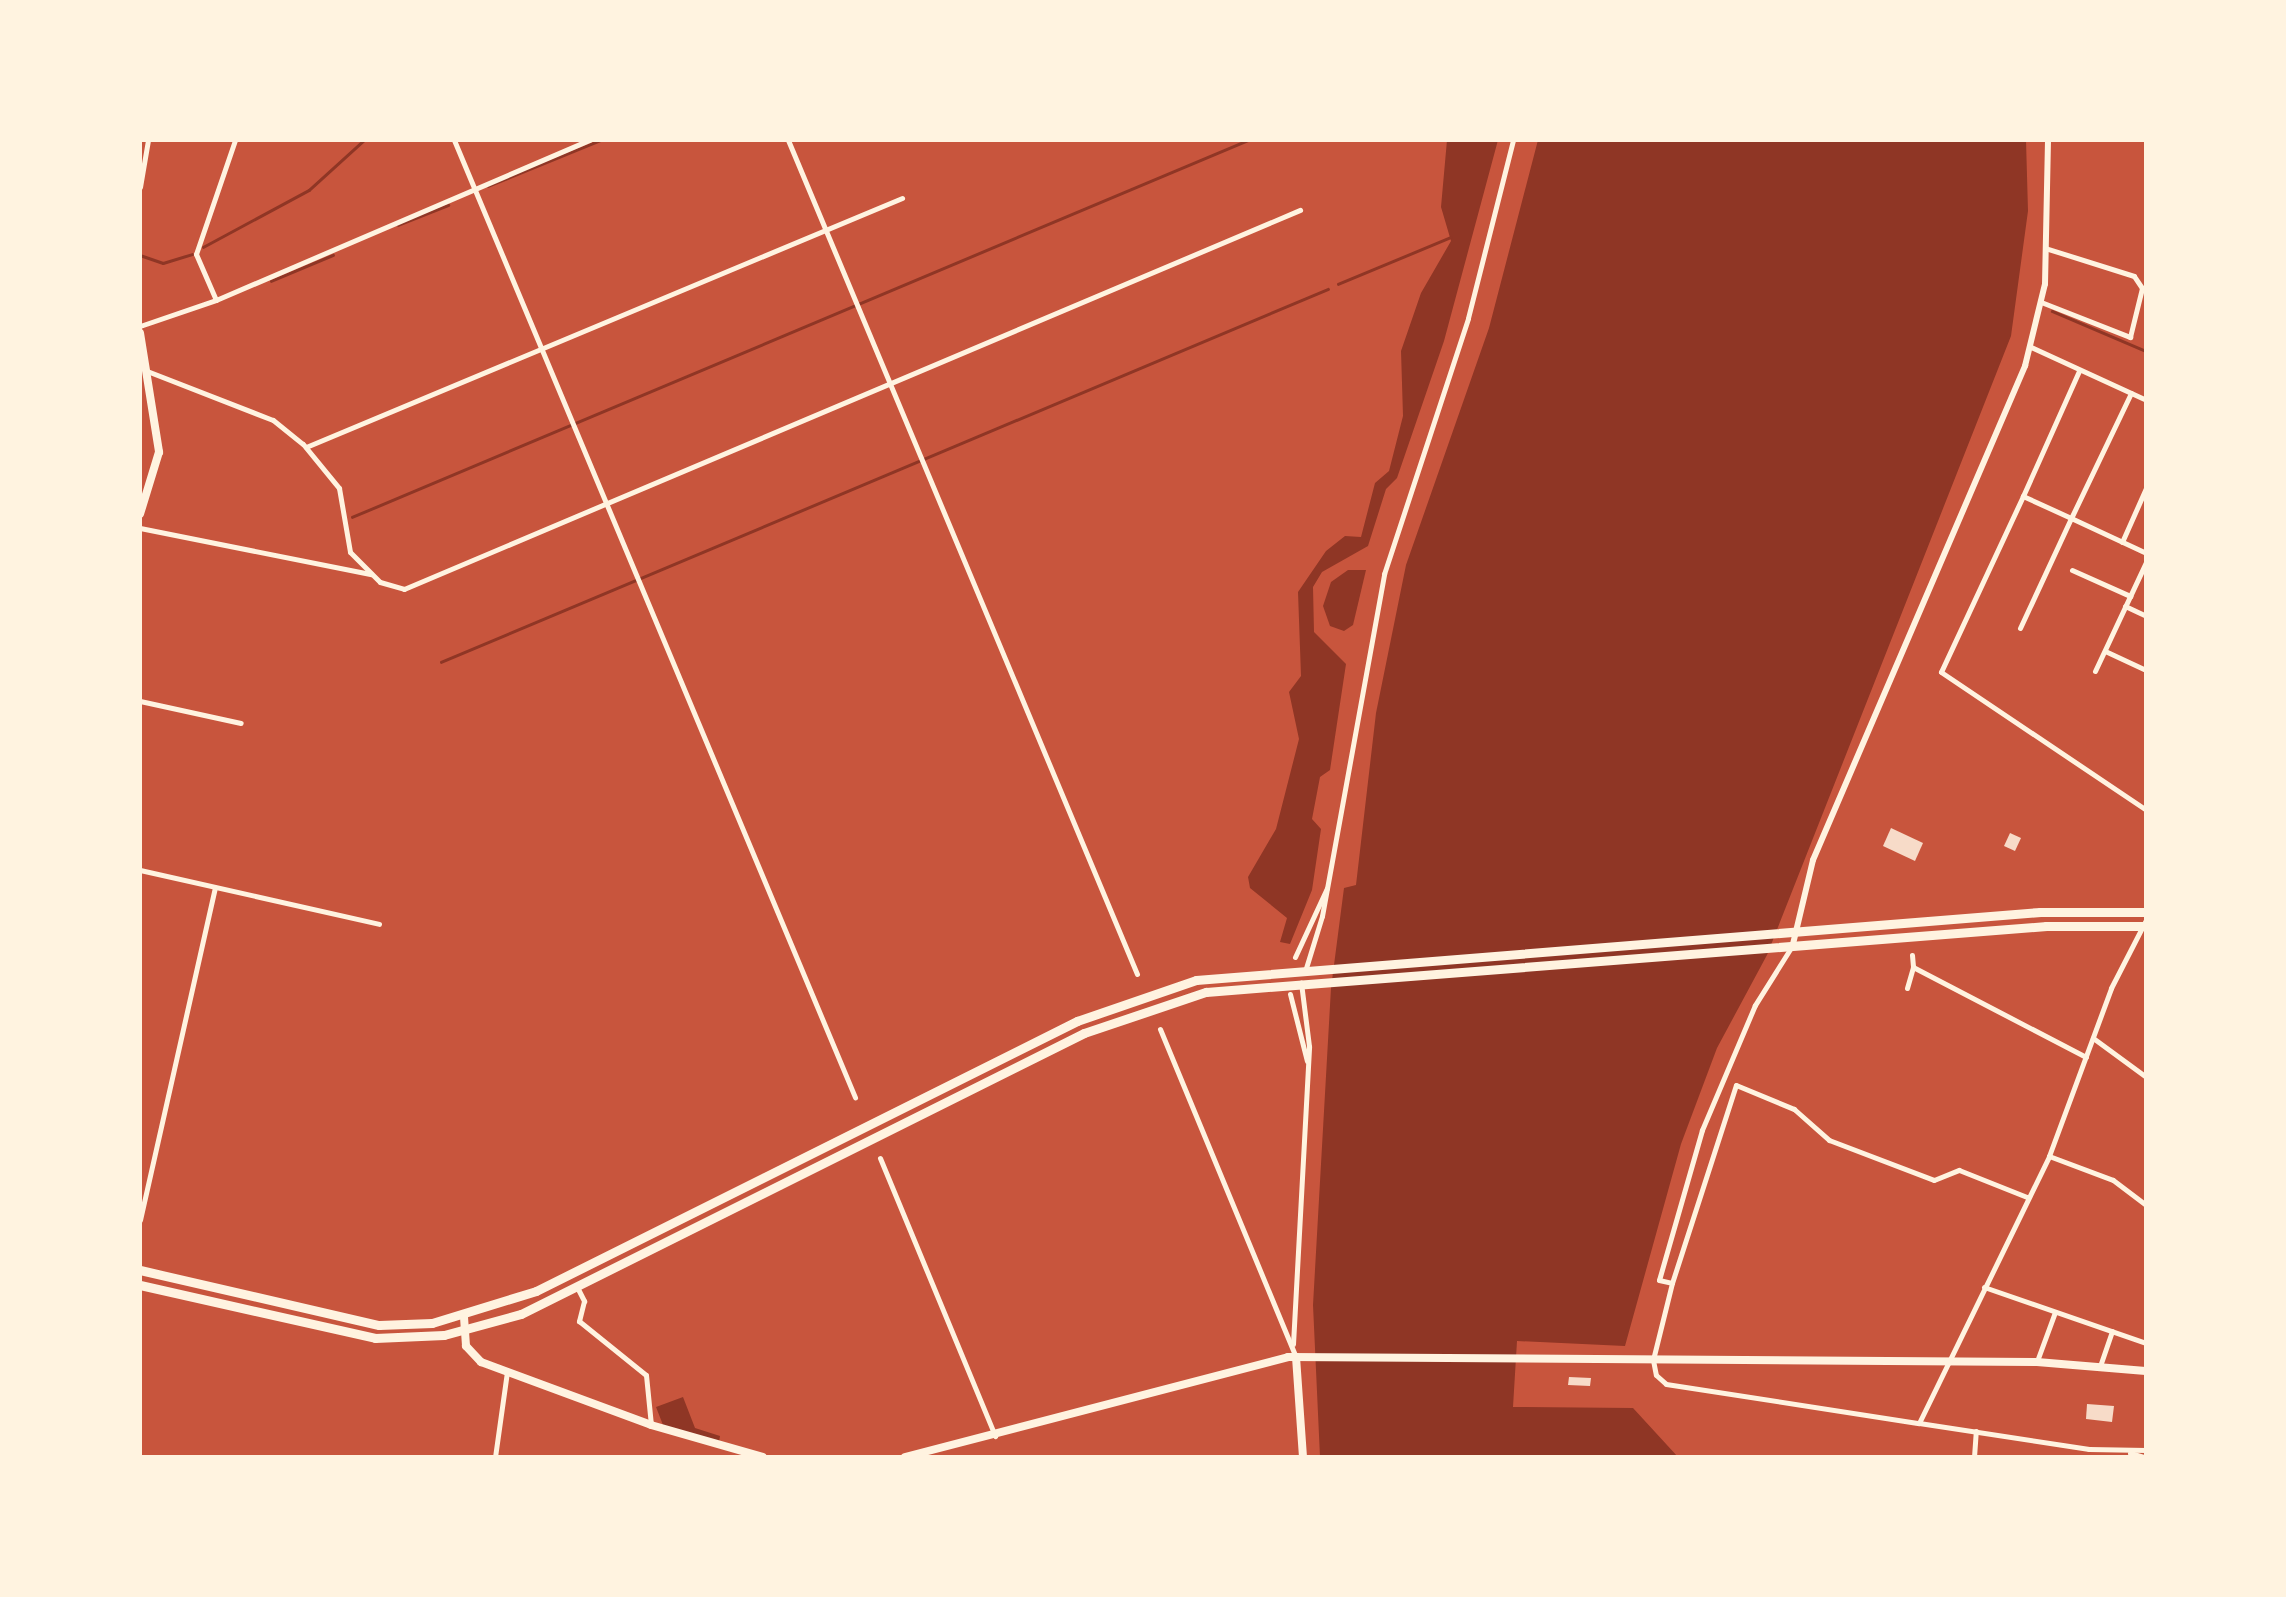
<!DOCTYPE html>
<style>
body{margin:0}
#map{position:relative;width:2286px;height:1597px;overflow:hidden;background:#c8553d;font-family:"Space Grotesk",sans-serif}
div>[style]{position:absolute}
.water>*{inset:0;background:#8f3625}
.stream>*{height:2.5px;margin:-1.25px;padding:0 1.25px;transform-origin:1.25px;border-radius:1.25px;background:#8f3625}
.building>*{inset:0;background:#f7dbc8}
.minor>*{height:5px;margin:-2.5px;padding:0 2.5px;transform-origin:2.5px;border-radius:2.5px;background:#fff3e0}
.tertiary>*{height:6px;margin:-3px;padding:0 3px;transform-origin:3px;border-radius:3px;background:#fff3e0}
.secondary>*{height:8px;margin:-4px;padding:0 4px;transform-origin:4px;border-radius:4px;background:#fff3e0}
.trunk>*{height:9px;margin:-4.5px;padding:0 4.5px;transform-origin:4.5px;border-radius:4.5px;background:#fff3e0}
span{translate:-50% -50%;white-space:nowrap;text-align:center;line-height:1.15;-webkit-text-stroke:10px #fff3e0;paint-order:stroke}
.frame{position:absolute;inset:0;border:142px solid #fff3e0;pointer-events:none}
</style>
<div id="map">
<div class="water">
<i style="clip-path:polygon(1447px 140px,1498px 140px,1444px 341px,1397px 478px,1386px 489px,1368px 546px,1322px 572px,1313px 587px,1314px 632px,1346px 664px,1330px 770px,1320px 777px,1312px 819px,1321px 829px,1312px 890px,1290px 944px,1280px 942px,1287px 918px,1250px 888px,1248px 877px,1276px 829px,1299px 739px,1289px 692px,1301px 676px,1298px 592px,1326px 551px,1345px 536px,1361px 537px,1375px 483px,1389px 471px,1403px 416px,1401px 351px,1421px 293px,1451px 241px,1441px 207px)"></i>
<i style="clip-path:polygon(1538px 140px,2026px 140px,2028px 211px,2011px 336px,1767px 955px,1717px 1048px,1681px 1144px,1625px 1346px,1517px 1341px,1513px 1407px,1633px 1408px,1678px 1457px,1320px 1457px,1313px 1305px,1331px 988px,1344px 888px,1356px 885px,1376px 713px,1406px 565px,1489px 328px)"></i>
<i style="clip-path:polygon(1348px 570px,1366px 570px,1353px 625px,1344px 631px,1330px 626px,1323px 606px,1331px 582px)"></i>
<i style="clip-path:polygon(683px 1397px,695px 1428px,720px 1436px,719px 1442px,663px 1425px,656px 1407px)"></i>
</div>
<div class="stream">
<i style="left:488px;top:186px;width:122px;rotate:-22.2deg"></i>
<i style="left:398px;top:225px;width:54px;rotate:-21.8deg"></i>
<i style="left:203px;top:247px;width:120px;rotate:-28.3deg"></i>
<i style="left:309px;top:190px;width:74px;rotate:-42.3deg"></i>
<i style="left:140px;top:255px;width:24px;rotate:19deg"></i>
<i style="left:163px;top:263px;width:30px;rotate:-17deg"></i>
<i style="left:271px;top:281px;width:67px;rotate:-22.8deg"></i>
<i style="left:1338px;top:284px;width:122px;rotate:-22.6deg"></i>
<i style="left:2052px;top:311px;width:102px;rotate:23.1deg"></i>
<i style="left:352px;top:517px;width:972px;rotate:-22.82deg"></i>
<i style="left:441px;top:662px;width:962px;rotate:-22.81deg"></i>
</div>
<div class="building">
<i style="clip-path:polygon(1891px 828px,1923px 843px,1915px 861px,1883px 846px)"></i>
<i style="clip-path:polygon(2010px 833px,2021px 838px,2015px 851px,2004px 846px)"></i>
<i style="clip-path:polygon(1569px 1377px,1591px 1378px,1590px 1386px,1568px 1385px)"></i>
<i style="clip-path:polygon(2087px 1404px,2114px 1406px,2112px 1422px,2086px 1419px)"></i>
</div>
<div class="minor">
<i style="left:454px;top:140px;width:1038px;rotate:67.27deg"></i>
<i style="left:788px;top:140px;width:904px;rotate:67.29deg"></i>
<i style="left:140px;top:187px;width:48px;rotate:-80.3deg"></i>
<i style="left:216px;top:300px;width:50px;rotate:-113.5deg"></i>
<i style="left:196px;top:254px;width:120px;rotate:-71.1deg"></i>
<i style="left:2041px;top:302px;width:96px;rotate:21.5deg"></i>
<i style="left:2130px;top:337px;width:50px;rotate:-76.2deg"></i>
<i style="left:2142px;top:288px;width:14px;rotate:-124deg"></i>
<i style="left:2134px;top:276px;width:93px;rotate:-162.5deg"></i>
<i style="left:140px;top:326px;width:80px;rotate:-18.9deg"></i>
<i style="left:216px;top:300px;width:407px;rotate:-23.2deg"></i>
<i style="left:2031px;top:347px;width:127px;rotate:24.7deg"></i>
<i style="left:147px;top:371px;width:135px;rotate:21.3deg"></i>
<i style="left:273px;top:420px;width:38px;rotate:39deg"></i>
<i style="left:303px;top:444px;width:57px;rotate:50.7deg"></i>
<i style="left:339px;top:488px;width:65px;rotate:80.2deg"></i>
<i style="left:350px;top:552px;width:42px;rotate:45deg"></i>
<i style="left:380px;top:582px;width:25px;rotate:16deg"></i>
<i style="left:404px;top:589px;width:973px;rotate:-22.93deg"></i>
<i style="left:2131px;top:393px;width:139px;rotate:115.6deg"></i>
<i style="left:2071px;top:518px;width:83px;rotate:25deg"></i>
<i style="left:306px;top:447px;width:646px;rotate:-22.67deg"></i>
<i style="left:2023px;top:496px;width:194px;rotate:115deg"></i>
<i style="left:1941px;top:672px;width:247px;rotate:33.9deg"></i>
<i style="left:140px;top:528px;width:236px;rotate:11.3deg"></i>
<i style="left:2122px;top:542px;width:59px;rotate:-66deg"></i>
<i style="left:2072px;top:570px;width:64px;rotate:24.1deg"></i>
<i style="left:2125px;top:606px;width:23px;rotate:25deg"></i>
<i style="left:2020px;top:628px;width:121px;rotate:-65.1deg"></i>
<i style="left:2071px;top:518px;width:53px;rotate:-155.4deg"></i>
<i style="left:2023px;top:496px;width:137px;rotate:-65.9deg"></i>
<i style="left:2105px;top:651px;width:45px;rotate:24.9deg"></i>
<i style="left:2095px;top:671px;width:120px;rotate:-64.9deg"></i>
<i style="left:140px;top:701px;width:103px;rotate:12.3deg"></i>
<i style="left:140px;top:870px;width:245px;rotate:12.7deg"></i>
<i style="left:1792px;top:946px;width:70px;rotate:122.1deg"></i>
<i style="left:1755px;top:1005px;width:136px;rotate:113deg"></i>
<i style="left:1702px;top:1130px;width:156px;rotate:106deg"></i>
<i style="left:1659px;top:1280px;width:13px;rotate:13deg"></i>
<i style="left:1672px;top:1283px;width:79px;rotate:103.9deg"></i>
<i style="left:1653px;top:1360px;width:15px;rotate:79deg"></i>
<i style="left:1656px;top:1375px;width:13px;rotate:42deg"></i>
<i style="left:1666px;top:1384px;width:256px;rotate:8.8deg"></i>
<i style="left:1919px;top:1423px;width:172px;rotate:8.7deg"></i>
<i style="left:2089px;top:1449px;width:57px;rotate:1deg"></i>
<i style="left:1912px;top:955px;width:12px;rotate:85deg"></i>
<i style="left:1913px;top:967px;width:195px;rotate:27.5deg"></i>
<i style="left:1295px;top:957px;width:76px;rotate:-65.1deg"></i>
<i style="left:1306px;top:968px;width:54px;rotate:-72.9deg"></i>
<i style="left:1322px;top:916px;width:348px;rotate:-79.7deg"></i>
<i style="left:1384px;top:574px;width:269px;rotate:-71.8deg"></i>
<i style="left:1468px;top:318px;width:184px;rotate:-75.8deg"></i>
<i style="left:1907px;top:988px;width:22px;rotate:-74deg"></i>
<i style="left:1290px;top:994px;width:69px;rotate:75.8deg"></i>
<i style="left:1160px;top:1029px;width:355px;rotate:67.5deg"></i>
<i style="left:2093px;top:1038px;width:66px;rotate:36.3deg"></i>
<i style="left:2049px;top:1156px;width:68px;rotate:20.6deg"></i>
<i style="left:2113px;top:1180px;width:41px;rotate:37.1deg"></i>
<i style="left:880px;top:1158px;width:301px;rotate:67.5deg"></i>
<i style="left:140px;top:1220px;width:341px;rotate:-77.3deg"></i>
<i style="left:1672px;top:1283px;width:208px;rotate:-72.1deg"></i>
<i style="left:1736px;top:1085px;width:63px;rotate:22.5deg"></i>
<i style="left:1794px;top:1109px;width:47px;rotate:41.5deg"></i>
<i style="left:1829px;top:1140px;width:112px;rotate:20.9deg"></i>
<i style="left:1934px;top:1180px;width:27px;rotate:-22deg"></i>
<i style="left:1959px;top:1170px;width:73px;rotate:21.7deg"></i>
<i style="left:577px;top:1287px;width:16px;rotate:63deg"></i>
<i style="left:584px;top:1301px;width:21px;rotate:104deg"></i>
<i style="left:579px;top:1321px;width:86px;rotate:38.9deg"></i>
<i style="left:646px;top:1375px;width:50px;rotate:84.3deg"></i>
<i style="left:1984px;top:1287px;width:171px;rotate:19.1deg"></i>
<i style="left:1293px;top:1344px;width:298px;rotate:-86.9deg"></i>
<i style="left:1309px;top:1046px;width:64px;rotate:-97.2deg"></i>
<i style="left:2037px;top:1361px;width:52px;rotate:-69.8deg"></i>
<i style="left:2100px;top:1366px;width:37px;rotate:-71deg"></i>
<i style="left:1919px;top:1423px;width:297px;rotate:-64deg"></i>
<i style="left:2049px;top:1156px;width:179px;rotate:-69.7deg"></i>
<i style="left:2111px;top:988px;width:76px;rotate:-62.8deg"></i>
<i style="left:2130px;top:1453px;width:15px;rotate:16deg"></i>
<i style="left:495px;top:1457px;width:86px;rotate:-82deg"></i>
<i style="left:1974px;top:1457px;width:26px;rotate:-86deg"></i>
</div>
<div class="tertiary">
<i style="left:1793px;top:944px;width:86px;rotate:-76.6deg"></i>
<i style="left:1813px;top:860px;width:538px;rotate:-66.77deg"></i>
<i style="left:2025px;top:366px;width:84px;rotate:-76.3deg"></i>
<i style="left:2045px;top:284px;width:144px;rotate:-88.8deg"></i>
</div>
<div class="secondary">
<i style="left:140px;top:333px;width:121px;rotate:80.9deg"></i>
<i style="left:159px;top:452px;width:65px;rotate:107deg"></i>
<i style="left:464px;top:1317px;width:29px;rotate:86deg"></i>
<i style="left:466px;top:1346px;width:22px;rotate:47deg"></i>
<i style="left:481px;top:1362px;width:181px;rotate:20.3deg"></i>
<i style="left:651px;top:1425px;width:116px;rotate:15.9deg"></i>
<i style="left:1296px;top:1357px;width:100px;rotate:86deg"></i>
<i style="left:905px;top:1457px;width:396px;rotate:-14.6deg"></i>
<i style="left:1288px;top:1357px;width:749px;rotate:0.38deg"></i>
<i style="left:2037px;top:1362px;width:109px;rotate:4.7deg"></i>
</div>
<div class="trunk">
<i style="left:140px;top:1270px;width:245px;rotate:13deg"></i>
<i style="left:379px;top:1325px;width:53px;rotate:-2.2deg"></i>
<i style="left:432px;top:1323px;width:109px;rotate:-17.1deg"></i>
<i style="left:536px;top:1291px;width:605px;rotate:-26.52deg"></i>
<i style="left:1077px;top:1021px;width:126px;rotate:-19deg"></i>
<i style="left:1196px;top:980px;width:847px;rotate:-4.61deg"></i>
<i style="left:2040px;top:912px;width:106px"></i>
<i style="left:140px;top:1285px;width:241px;rotate:12.7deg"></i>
<i style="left:375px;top:1338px;width:69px;rotate:-2.5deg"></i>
<i style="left:444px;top:1335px;width:80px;rotate:-15.3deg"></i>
<i style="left:521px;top:1314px;width:629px;rotate:-26.52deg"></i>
<i style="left:1084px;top:1033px;width:129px;rotate:-18.6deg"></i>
<i style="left:1206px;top:992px;width:843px;rotate:-4.49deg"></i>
<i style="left:2046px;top:926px;width:100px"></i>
</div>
<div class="frame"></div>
</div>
